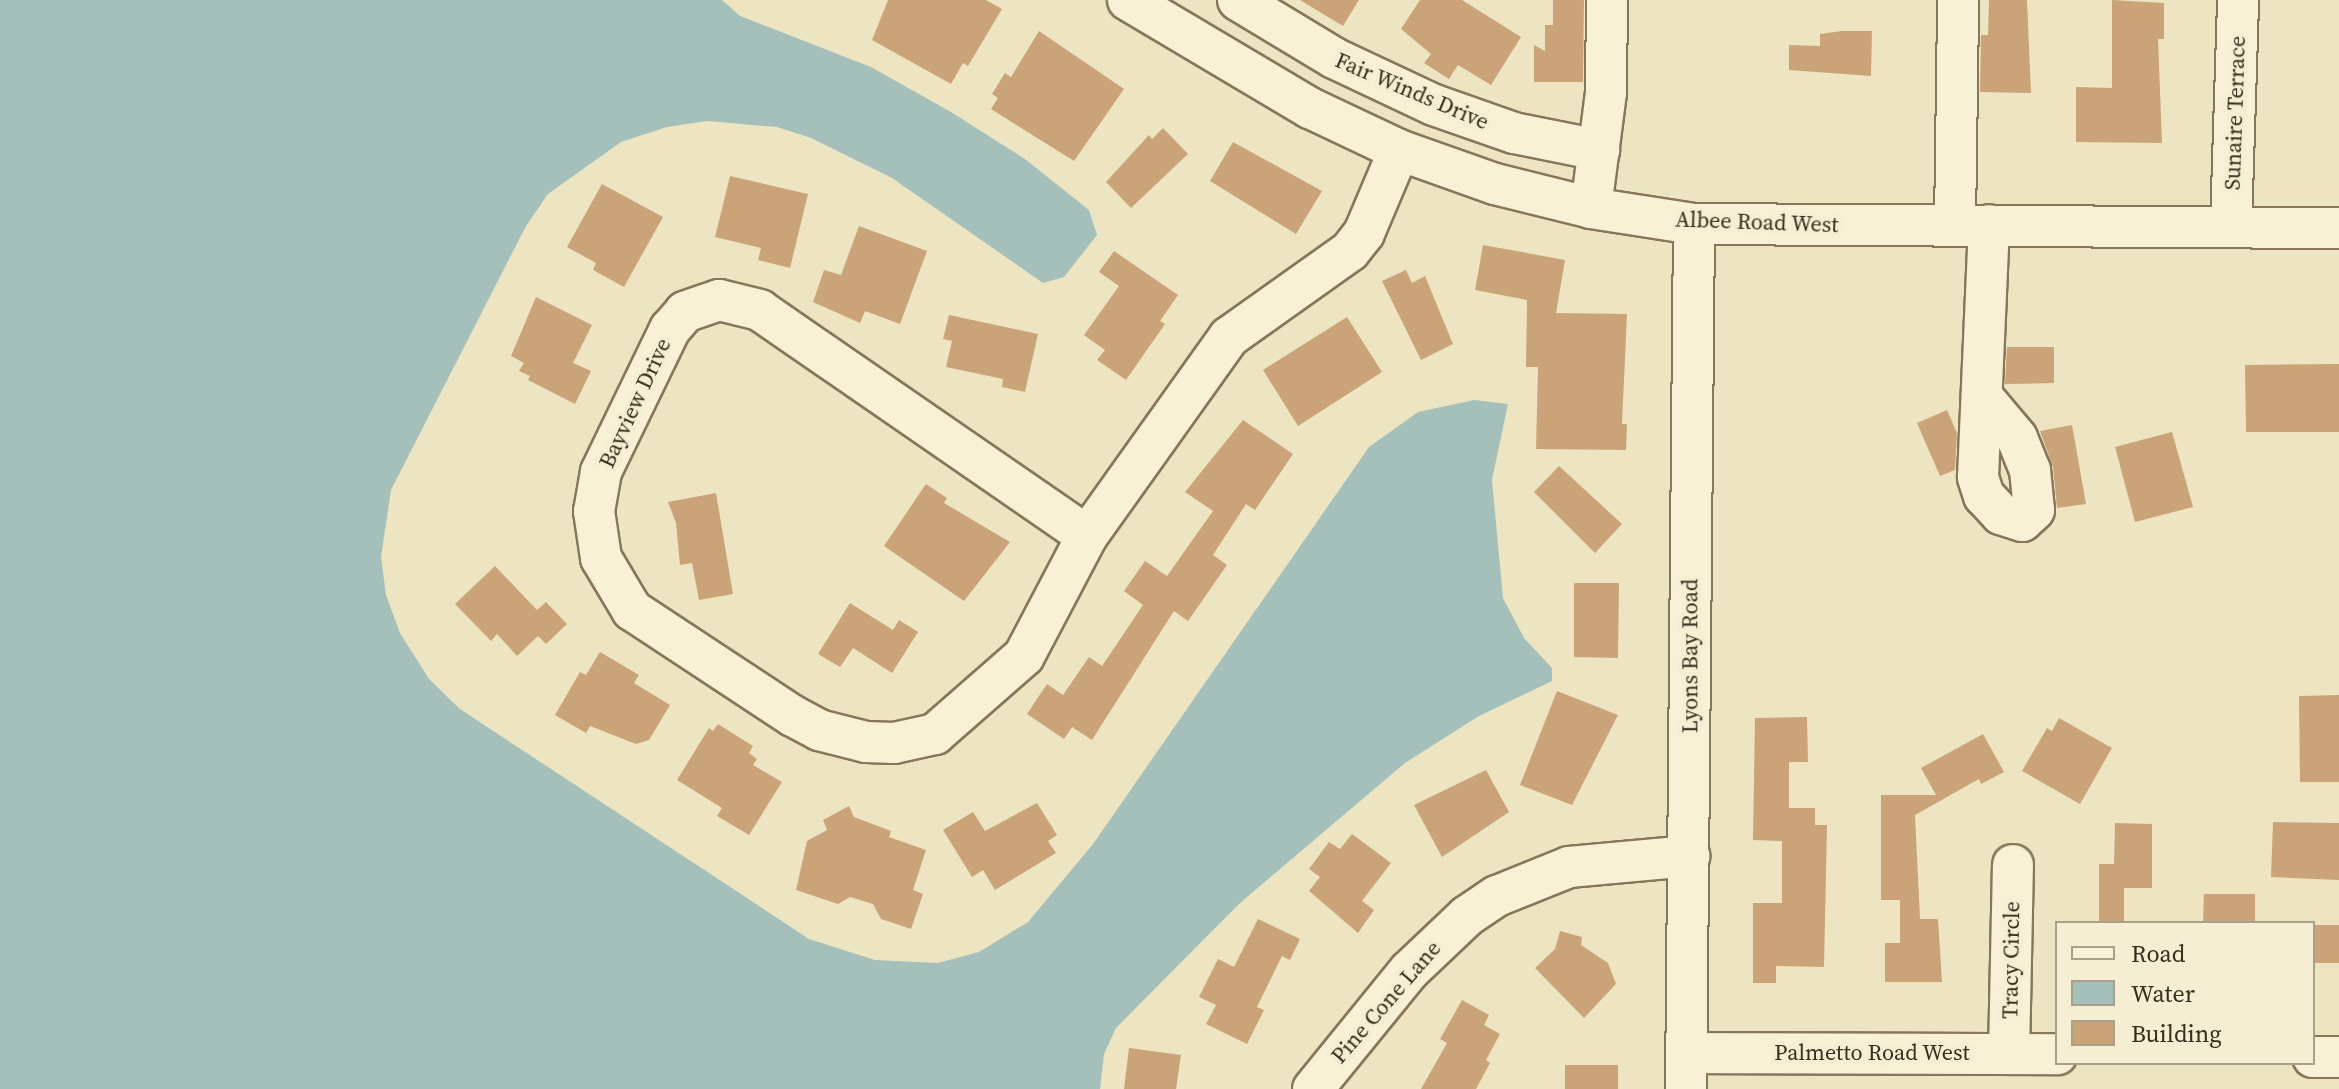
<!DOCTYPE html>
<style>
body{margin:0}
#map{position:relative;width:2339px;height:1089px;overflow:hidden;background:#ede5c2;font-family:"Source Serif 4",serif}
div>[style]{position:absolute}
.water>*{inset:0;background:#a5c0bb}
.building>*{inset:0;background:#cba379}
.roads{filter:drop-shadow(2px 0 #87765a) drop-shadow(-2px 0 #87765a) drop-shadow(0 2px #87765a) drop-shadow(0 -2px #87765a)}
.minor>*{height:40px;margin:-20px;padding:0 20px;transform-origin:20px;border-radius:20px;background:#f8f1d5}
span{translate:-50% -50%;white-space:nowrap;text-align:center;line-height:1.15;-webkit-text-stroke:8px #f5eed2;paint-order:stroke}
.street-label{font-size:22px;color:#372c1e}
.legend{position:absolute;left:2055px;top:921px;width:260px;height:144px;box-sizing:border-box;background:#f5eed2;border:2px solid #a9a08a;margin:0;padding:10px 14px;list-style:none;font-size:24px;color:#372c1e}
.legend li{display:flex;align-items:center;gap:16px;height:40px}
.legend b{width:40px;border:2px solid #a9a08a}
</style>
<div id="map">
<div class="water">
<i style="clip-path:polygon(0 0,722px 0,740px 16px,871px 67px,951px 112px,1025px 159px,1089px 210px,1097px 235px,1064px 277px,1043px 283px,892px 178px,811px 138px,777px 127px,707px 121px,667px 127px,621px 142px,548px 194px,526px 226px,391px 490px,381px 557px,386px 595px,400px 633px,429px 679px,460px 709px,809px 939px,875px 960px,938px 963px,979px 952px,1028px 922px,1093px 844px,1369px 447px,1418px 412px,1474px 400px,1508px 404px,1492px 480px,1503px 598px,1524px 638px,1552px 668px,1552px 681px,1479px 716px,1405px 763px,1240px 903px,1116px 1028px,1104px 1054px,1100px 1089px,0 1089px)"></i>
</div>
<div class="building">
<i style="clip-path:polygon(888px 0,986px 0,1002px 9px,968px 66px,963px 63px,951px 84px,872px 40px)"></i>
<i style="clip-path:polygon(1300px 0,1359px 0,1343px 26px)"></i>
<i style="clip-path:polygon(1420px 0,1462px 0,1521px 37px,1491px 85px,1458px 65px,1449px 79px,1424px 63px,1431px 54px,1401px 29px)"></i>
<i style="clip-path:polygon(1553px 0,1584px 0,1583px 82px,1534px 82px,1534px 45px,1545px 51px,1545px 25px,1553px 25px)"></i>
<i style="clip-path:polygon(1989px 0,2027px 0,2031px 93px,1980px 92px,1981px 35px,1988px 35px)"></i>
<i style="clip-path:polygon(2112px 0,2164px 3px,2164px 39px,2158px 39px,2162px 143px,2076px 142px,2076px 87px,2112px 88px)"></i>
<i style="clip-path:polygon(1039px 31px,1124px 89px,1074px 161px,991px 109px,998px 98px,992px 94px,1005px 73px,1011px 77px)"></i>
<i style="clip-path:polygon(1842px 31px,1872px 31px,1871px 76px,1789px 70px,1789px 45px,1820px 46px,1820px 34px)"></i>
<i style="clip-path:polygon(1163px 128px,1188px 154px,1131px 208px,1106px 182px,1149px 135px,1152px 139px)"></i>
<i style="clip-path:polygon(1233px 142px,1322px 191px,1296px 234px,1210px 181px)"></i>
<i style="clip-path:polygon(730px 176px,808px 194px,790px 268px,758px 260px,761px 248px,715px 237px)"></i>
<i style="clip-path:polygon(602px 184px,663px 217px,624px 287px,593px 270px,596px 263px,567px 247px)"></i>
<i style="clip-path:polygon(859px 226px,927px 251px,900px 324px,865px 311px,860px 323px,813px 302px,824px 270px,841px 275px)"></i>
<i style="clip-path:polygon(1483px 245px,1565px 260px,1556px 313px,1627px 314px,1622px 424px,1627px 424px,1626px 450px,1536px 449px,1538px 367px,1526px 367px,1527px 300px,1475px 290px)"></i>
<i style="clip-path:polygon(1114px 251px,1178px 295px,1160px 321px,1165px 324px,1126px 380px,1097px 360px,1105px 350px,1084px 335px,1119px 286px,1099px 272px)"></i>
<i style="clip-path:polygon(1406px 270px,1412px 283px,1425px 276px,1453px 344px,1421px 360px,1382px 281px)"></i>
<i style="clip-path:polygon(536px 297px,592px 325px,573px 363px,591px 371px,575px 404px,528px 380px,530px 376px,519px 371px,524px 363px,511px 356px)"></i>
<i style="clip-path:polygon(949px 315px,1038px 334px,1025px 392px,1002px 387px,1003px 379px,946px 367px,952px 341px,943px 339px)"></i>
<i style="clip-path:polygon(1347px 317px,1382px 372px,1298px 426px,1263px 370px)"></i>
<i style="clip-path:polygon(2007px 347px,2054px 347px,2054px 383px,2005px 384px)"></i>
<i style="clip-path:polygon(2339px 364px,2339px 432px,2246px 432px,2245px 365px)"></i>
<i style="clip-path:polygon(1947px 410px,1957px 433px,1955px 470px,1940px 476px,1917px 423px)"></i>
<i style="clip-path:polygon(1243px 420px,1293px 454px,1255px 510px,1246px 504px,1213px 555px,1227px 565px,1188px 621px,1174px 611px,1092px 740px,1072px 727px,1064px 739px,1027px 714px,1047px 684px,1063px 695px,1089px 657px,1102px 666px,1143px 605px,1124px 591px,1145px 561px,1167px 576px,1213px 511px,1185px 492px)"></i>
<i style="clip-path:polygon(2072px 425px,2086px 504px,2057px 508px,2053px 467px,2040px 431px)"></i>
<i style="clip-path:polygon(2172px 432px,2193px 507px,2135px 522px,2115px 447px)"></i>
<i style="clip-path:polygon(1559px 466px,1622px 524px,1595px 553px,1534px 492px)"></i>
<i style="clip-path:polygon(926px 484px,947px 498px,944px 503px,1010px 542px,964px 601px,884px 546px)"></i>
<i style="clip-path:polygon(716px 493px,733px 594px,699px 600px,692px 563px,680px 565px,676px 523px,668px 502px)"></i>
<i style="clip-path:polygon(495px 566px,537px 610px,546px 602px,567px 624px,546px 644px,538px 636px,517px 656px,497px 634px,491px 641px,455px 604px)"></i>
<i style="clip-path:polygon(1574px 583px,1619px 583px,1618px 658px,1574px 657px)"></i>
<i style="clip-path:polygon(850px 603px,893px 630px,899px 620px,918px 632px,892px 673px,853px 648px,840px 667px,818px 654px)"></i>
<i style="clip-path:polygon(600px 652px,639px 675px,634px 683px,670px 705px,649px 740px,636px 744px,590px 726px,586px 733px,555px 715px,580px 672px,586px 675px)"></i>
<i style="clip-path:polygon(1557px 691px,1618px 715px,1572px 805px,1520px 785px)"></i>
<i style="clip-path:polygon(2339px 695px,2339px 782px,2300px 782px,2299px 696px)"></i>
<i style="clip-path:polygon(1807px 717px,1808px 762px,1789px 762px,1789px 808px,1815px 808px,1815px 825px,1827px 825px,1824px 967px,1776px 966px,1776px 983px,1753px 983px,1753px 903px,1782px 903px,1782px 841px,1753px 840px,1755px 718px)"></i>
<i style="clip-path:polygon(2059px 718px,2112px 748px,2080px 804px,2022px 771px,2047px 728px,2052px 731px)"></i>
<i style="clip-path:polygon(718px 724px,753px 746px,749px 753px,757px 759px,753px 765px,782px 782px,749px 835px,717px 816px,722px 808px,677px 780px,709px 728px,713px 731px)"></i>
<i style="clip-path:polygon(1983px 734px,2004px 772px,1981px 784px,1979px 779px,1915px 815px,1920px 919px,1938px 919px,1942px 982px,1885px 982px,1885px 943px,1900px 943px,1900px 900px,1881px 900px,1881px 795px,1936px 795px,1921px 768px)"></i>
<i style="clip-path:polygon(1486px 770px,1509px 812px,1442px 857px,1414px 805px)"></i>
<i style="clip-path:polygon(1037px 803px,1057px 835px,1048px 841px,1056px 853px,995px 890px,983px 870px,972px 877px,943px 830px,973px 812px,985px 831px)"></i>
<i style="clip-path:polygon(849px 806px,854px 817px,891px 831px,889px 837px,926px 850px,913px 890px,923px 894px,911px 929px,881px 919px,873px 904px,850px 897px,838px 904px,796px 890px,807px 841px,827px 830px,823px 820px)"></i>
<i style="clip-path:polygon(2273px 822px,2339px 823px,2339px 880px,2271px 877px)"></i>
<i style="clip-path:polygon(2115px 823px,2152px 824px,2152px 888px,2124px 888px,2124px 923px,2099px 923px,2099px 864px,2114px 864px)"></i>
<i style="clip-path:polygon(1352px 834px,1391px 863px,1362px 901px,1374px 910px,1358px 933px,1309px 891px,1320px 877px,1309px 869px,1329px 842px,1340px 849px)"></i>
<i style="clip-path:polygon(2204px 894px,2255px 894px,2255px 923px,2203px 923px)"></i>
<i style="clip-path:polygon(1258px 919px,1300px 939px,1290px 960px,1282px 956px,1257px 1007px,1264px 1010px,1247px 1044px,1206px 1024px,1216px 1005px,1199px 997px,1218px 959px,1234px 967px)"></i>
<i style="clip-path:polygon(2313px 925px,2339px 925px,2339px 963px,2313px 963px)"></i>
<i style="clip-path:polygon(1560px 931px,1582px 937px,1581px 945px,1608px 963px,1616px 984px,1584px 1018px,1535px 968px,1555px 949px)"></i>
<i style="clip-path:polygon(1462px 1000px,1489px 1015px,1484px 1025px,1500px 1034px,1486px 1060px,1490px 1063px,1476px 1089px,1421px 1089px,1447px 1043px,1440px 1039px)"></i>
<i style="clip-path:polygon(1129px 1048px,1181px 1055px,1176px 1089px,1124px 1089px)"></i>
<i style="clip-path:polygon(1565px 1065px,1618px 1065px,1618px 1089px,1565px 1089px)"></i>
</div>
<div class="roads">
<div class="minor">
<i style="left:1128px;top:0;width:212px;rotate:30.7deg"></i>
<i style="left:1310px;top:108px;width:98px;rotate:25.3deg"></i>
<i style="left:1399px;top:150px;width:102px;rotate:19.5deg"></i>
<i style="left:1495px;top:184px;width:99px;rotate:14deg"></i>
<i style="left:1591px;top:208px;width:104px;rotate:8.8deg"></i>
<i style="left:1694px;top:224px;width:645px;rotate:0.36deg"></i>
<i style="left:1238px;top:0;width:112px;rotate:31.1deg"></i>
<i style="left:1334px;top:58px;width:110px;rotate:25.2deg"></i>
<i style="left:1434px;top:105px;width:85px;rotate:19.3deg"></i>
<i style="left:1514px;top:133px;width:87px;rotate:11.3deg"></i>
<i style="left:1591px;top:208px;width:117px;rotate:-82.6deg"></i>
<i style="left:1606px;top:92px;width:92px;rotate:-89.4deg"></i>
<i style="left:1955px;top:225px;width:225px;rotate:-89.2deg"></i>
<i style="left:2231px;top:226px;width:226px;rotate:-88.2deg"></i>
<i style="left:1985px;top:400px;width:50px;rotate:49.9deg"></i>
<i style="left:2017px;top:438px;width:35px;rotate:68deg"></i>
<i style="left:2030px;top:470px;width:40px;rotate:84.3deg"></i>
<i style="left:2034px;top:510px;width:16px;rotate:137deg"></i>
<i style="left:2022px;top:521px;width:22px;rotate:-162deg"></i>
<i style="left:2001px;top:514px;width:25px;rotate:-133deg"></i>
<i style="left:1984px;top:496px;width:20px;rotate:-108deg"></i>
<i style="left:1978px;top:477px;width:252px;rotate:-87.5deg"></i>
<i style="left:1087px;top:536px;width:397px;rotate:-145.4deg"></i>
<i style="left:760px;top:310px;width:42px;rotate:-166.3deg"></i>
<i style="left:719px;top:300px;width:36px;rotate:161deg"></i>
<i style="left:685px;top:312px;width:23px;rotate:131deg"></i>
<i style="left:670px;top:329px;width:159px;rotate:115.8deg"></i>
<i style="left:601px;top:472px;width:40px;rotate:100deg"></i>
<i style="left:594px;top:511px;width:48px;rotate:81.5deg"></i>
<i style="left:601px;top:558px;width:61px;rotate:59.2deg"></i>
<i style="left:632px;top:610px;width:193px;rotate:33.4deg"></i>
<i style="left:793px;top:716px;width:30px;rotate:28deg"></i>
<i style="left:819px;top:730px;width:49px;rotate:14.3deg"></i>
<i style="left:866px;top:742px;width:28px;rotate:2deg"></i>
<i style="left:894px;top:743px;width:42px;rotate:-12.4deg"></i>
<i style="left:935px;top:734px;width:118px;rotate:-41.2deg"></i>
<i style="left:1024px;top:656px;width:136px;rotate:-62.3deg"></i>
<i style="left:1087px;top:536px;width:244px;rotate:-54.5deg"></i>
<i style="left:1229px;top:337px;width:148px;rotate:-35.4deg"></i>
<i style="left:1350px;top:251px;width:23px;rotate:-52deg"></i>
<i style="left:1364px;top:233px;width:90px;rotate:-67.1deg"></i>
<i style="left:1686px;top:1053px;width:371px;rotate:0.2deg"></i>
<i style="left:2009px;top:1054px;width:189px;rotate:-88.8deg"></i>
<i style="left:2313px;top:1057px;width:26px"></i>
<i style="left:1313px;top:1089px;width:152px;rotate:-50.9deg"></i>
<i style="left:1409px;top:971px;width:80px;rotate:-43.5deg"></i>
<i style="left:1467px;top:916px;width:36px;rotate:-34deg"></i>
<i style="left:1497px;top:896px;width:78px;rotate:-21.9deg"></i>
<i style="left:1569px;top:867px;width:121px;rotate:-5.2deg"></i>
<i style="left:1686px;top:1089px;width:865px;rotate:-89.47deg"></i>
</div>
</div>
<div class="street-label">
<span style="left:1412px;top:91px;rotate:23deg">Fair Winds Drive</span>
<span style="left:2235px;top:113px;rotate:-88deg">Sunaire Terrace</span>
<span style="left:1757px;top:222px;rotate:2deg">Albee Road West</span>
<span style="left:635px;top:403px;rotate:-65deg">Bayview Drive</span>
<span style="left:1690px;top:656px;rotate:-90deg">Lyons Bay Road</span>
<span style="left:2011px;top:960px;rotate:-89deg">Tracy Circle</span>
<span style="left:1386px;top:1002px;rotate:-49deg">Pine Cone Lane</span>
<span style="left:1872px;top:1053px">Palmetto Road West</span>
</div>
<ul class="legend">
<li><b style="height:10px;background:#f8f1d5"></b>Road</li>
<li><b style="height:22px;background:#a5c0bb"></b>Water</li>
<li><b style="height:22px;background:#cba379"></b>Building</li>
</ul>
</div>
